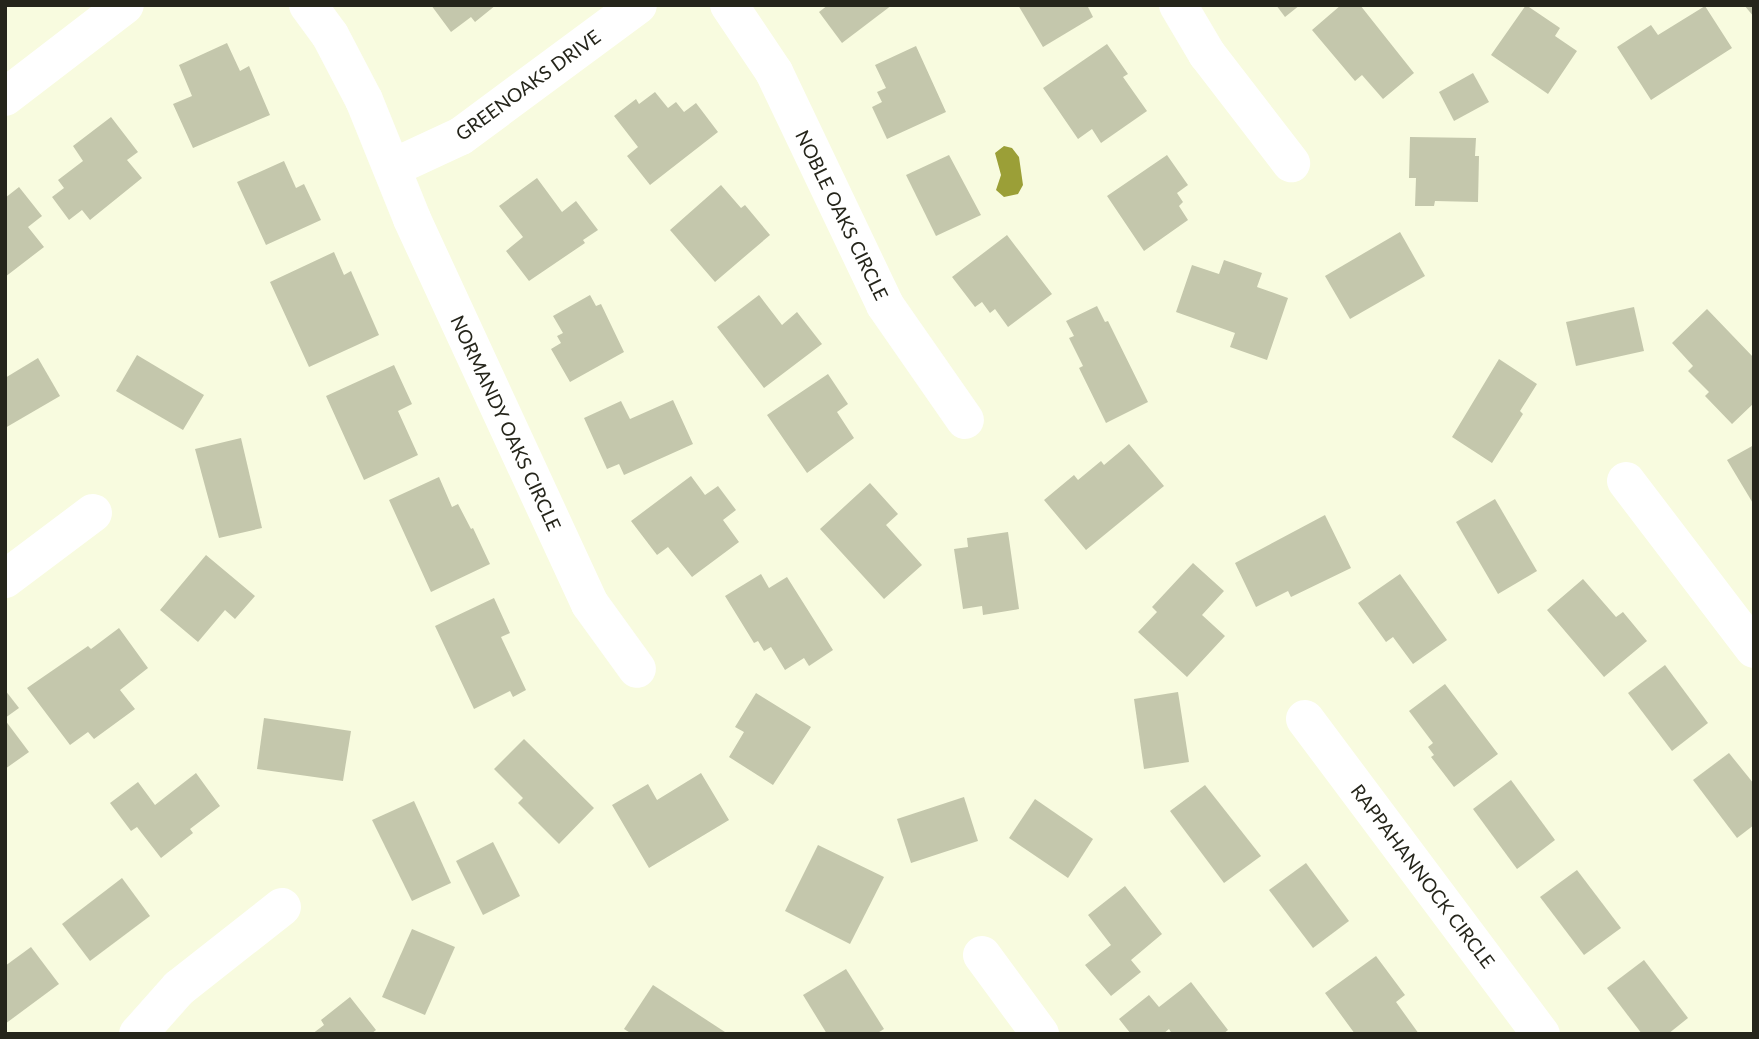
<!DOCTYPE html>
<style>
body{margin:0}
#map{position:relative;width:1759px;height:1039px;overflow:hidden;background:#f8fbdf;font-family:Lato,sans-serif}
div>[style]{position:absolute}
.water>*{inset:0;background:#9b9f37}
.building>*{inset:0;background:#c4c7ac}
.minor>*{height:38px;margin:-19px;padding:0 19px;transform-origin:19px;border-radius:19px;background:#fff}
span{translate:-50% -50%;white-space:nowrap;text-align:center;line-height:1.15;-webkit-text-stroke:5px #fff;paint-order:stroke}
.street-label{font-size:19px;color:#25251b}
.frame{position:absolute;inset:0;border:7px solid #25251b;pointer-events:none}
</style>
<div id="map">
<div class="water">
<i style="clip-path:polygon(1004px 146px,1012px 148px,1019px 157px,1023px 185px,1018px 194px,1004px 197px,996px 190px,1001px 175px,995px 153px)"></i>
</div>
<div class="building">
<i style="clip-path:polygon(431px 5px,496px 5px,475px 22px,471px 17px,451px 32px)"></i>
<i style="clip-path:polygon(828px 5px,892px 5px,842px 43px,819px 12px)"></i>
<i style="clip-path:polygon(1018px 5px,1087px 5px,1093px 17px,1043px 47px)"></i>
<i style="clip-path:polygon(1276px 5px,1300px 5px,1285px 17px)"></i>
<i style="clip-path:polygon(1341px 5px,1360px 5px,1414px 73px,1383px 99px,1362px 75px,1355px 81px,1312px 30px)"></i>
<i style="clip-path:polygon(1526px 5px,1560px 28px,1555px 36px,1577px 51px,1548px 94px,1491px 55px)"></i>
<i style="clip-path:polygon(1744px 5px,1754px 5px,1754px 17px)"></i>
<i style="clip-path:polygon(1705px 6px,1732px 48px,1651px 100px,1617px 47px,1651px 25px,1658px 35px)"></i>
<i style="clip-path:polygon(227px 43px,240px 71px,249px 66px,270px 115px,193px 148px,173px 104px,192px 96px,179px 65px)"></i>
<i style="clip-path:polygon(1107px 44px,1128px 74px,1123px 77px,1147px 111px,1101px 143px,1092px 129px,1078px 139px,1043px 88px)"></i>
<i style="clip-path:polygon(916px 46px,946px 112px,887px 139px,872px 107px,882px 102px,877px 92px,886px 88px,875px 65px)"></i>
<i style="clip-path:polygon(1473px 73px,1489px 102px,1454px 121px,1439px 92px)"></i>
<i style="clip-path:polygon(655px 92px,668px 108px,676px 102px,684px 112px,696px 103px,718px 132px,650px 185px,627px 156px,638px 147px,614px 116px,636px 99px,639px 104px)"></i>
<i style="clip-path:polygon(111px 117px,138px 152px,127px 160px,142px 178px,90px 220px,82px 210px,69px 220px,52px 197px,64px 188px,58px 180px,83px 161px,73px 146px)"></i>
<i style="clip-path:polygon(1410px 137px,1476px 138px,1475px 156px,1479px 156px,1478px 202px,1435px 201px,1434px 206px,1415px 206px,1416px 178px,1409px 178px)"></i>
<i style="clip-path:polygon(949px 155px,981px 215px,936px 236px,906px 175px)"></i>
<i style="clip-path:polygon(1167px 155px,1188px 185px,1177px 193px,1183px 202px,1179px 206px,1188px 220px,1144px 251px,1107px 196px)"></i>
<i style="clip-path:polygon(284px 161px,296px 188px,304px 184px,321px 220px,266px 245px,237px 182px)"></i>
<i style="clip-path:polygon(537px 178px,562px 212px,576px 201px,598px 230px,583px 240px,585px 243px,529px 281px,506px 251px,523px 237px,499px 206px)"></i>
<i style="clip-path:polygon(721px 185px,741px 208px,745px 205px,770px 235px,715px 282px,670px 230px)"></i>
<i style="clip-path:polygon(19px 187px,42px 216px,28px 227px,44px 247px,5px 277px,5px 198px)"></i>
<i style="clip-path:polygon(1400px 232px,1425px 276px,1350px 319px,1325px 276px)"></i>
<i style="clip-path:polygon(1007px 235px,1052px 294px,1008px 327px,995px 309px,990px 313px,982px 302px,975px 307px,952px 277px)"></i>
<i style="clip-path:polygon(334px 252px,344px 275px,351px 271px,379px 335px,309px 367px,270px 282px)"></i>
<i style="clip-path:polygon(1224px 260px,1262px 273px,1257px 287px,1288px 298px,1267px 360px,1230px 347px,1235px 333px,1176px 312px,1192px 265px,1219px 274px)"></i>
<i style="clip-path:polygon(590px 295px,596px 306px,601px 304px,624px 352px,570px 382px,551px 349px,561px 343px,557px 336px,563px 333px,553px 316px)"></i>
<i style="clip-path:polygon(759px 295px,782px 325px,797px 312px,822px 344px,764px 388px,717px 327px)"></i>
<i style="clip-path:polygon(1097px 306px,1105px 322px,1108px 321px,1148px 402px,1106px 423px,1079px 368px,1083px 366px,1069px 338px,1074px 336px,1066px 321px)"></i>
<i style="clip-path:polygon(1634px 307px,1644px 351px,1576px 366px,1566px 322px)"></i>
<i style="clip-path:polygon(1707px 309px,1754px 358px,1754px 403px,1732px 424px,1705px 396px,1709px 392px,1688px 371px,1693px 366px,1672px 343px)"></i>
<i style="clip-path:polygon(137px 355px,204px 395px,183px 430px,116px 391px)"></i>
<i style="clip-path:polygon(38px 358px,60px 396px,5px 428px,5px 378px)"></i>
<i style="clip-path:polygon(1499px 359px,1537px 384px,1520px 411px,1523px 414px,1492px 463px,1452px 437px)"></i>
<i style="clip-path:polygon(394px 365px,412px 404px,398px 411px,418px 455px,364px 480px,326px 396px)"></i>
<i style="clip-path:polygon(828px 374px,848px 404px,837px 412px,854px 438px,807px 473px,767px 415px)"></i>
<i style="clip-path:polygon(673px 400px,693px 444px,624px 475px,619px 464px,607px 469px,584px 418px,621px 401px,630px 419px)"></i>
<i style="clip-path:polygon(241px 438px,262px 528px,219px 538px,195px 449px)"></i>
<i style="clip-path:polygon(1129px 444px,1164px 486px,1086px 550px,1044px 500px,1074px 475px,1078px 480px,1101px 461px,1104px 465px)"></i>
<i style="clip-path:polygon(1754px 445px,1754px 505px,1727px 460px)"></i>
<i style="clip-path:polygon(691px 476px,705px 495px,718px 486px,736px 510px,723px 520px,739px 542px,692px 577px,668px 547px,657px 555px,631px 521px)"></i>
<i style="clip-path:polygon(439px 477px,452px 507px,458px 504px,471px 529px,473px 528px,490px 564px,431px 592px,389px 500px)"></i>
<i style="clip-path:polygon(870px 483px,898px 514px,886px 525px,922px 565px,884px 599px,820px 529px)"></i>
<i style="clip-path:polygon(1495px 499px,1537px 571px,1498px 594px,1456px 522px)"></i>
<i style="clip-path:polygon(1325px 515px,1351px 568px,1291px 597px,1288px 591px,1256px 607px,1235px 563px)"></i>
<i style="clip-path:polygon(1008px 532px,1019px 609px,983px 615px,982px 606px,963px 609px,954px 549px,968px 547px,967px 538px)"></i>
<i style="clip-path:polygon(206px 555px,255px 596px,235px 619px,225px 610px,198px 642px,160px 610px)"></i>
<i style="clip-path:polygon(1193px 563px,1224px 591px,1202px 615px,1225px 636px,1187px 677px,1138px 632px,1157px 612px,1152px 607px)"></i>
<i style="clip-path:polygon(761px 574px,769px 588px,787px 577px,833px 650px,809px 666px,804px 658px,785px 670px,771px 647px,764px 651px,758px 641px,754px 643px,725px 596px)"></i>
<i style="clip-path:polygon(1400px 574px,1447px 640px,1413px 664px,1393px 637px,1386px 642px,1358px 603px)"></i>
<i style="clip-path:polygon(1583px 579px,1616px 617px,1623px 612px,1647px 641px,1604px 677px,1547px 610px)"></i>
<i style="clip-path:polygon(494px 598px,510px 633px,501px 637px,526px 690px,513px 697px,510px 691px,474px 709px,435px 626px)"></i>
<i style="clip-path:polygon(119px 628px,148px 668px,120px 690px,135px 709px,94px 739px,88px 732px,70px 745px,27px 688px,88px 646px,91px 649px)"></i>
<i style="clip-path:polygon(1665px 665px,1708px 723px,1672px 751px,1628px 693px)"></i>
<i style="clip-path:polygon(1445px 684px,1498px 754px,1454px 787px,1431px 757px,1434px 755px,1428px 747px,1433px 743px,1409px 711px)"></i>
<i style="clip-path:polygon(5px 690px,19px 708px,5px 718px)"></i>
<i style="clip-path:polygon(1178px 692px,1189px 762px,1144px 769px,1134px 699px)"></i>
<i style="clip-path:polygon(756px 693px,811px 727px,773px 785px,729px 757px,744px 732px,735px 727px)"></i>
<i style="clip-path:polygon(264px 718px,351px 731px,343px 781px,257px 769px)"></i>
<i style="clip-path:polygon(5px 720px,29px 752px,5px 769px)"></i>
<i style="clip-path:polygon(524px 739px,594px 808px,559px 844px,518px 803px,523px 798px,494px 769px)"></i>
<i style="clip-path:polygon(1729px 753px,1754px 784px,1754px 825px,1737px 838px,1693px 780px)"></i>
<i style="clip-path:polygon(196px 773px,220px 806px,190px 829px,193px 833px,161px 858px,137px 827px,131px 831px,110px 803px,138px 782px,155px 805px)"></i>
<i style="clip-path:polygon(701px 773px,729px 820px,649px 868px,612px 805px,648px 784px,657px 800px)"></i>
<i style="clip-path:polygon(1511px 780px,1555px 840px,1517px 869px,1473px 809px)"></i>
<i style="clip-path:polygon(1205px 785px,1261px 856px,1224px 883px,1170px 811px)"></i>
<i style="clip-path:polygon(964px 797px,978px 841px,911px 863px,897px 819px)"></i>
<i style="clip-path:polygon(1035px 799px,1093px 839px,1068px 878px,1009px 838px)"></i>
<i style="clip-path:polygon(414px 801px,451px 883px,412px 901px,372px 820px)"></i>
<i style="clip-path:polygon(493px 842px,520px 896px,483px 915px,456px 861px)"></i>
<i style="clip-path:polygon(818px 845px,884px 877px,850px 944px,785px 911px)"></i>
<i style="clip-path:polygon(1306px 863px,1349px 921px,1313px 948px,1269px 890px)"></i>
<i style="clip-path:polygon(1577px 870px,1621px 928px,1584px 955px,1540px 897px)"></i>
<i style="clip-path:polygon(122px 878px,150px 916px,90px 961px,62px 924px)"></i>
<i style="clip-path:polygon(1125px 886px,1162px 934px,1131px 960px,1141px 972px,1111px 996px,1085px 965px,1111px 945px,1088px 915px)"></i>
<i style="clip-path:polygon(412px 929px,455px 947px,425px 1015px,382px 997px)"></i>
<i style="clip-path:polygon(31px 947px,59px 984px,5px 1024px,5px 966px)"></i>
<i style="clip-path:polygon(1376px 956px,1405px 995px,1396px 1002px,1419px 1034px,1355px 1034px,1325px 993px)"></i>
<i style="clip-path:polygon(1644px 960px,1688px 1018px,1668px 1034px,1642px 1034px,1607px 988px)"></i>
<i style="clip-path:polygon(846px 969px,884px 1029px,876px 1034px,827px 1034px,803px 995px)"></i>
<i style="clip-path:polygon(1191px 982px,1228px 1030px,1223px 1034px,1172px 1034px,1169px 1029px,1163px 1034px,1131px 1034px,1119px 1019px,1149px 995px,1159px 1007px)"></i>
<i style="clip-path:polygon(653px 985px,725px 1032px,723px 1034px,632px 1034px,624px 1029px)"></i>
<i style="clip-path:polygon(350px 997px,376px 1030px,371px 1034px,312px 1034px,324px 1025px,321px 1020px)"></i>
</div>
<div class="minor">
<i style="left:308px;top:5px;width:37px;rotate:54deg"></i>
<i style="left:330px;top:35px;width:73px;rotate:62.4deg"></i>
<i style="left:364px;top:100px;width:128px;rotate:68deg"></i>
<i style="left:412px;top:219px;width:424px;rotate:65.2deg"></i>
<i style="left:590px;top:604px;width:80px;rotate:54.1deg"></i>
<i style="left:729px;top:5px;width:81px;rotate:56.1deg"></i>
<i style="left:774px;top:72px;width:258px;rotate:64.5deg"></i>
<i style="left:885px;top:305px;width:140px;rotate:55.2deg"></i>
<i style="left:1178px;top:5px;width:57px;rotate:59.4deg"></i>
<i style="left:1207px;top:54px;width:138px;rotate:52.4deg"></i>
<i style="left:5px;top:97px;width:151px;rotate:-37.5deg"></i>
<i style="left:392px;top:168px;width:76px;rotate:-24.9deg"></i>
<i style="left:461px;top:136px;width:220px;rotate:-36.5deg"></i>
<i style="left:1626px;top:481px;width:211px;rotate:52.7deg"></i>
<i style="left:5px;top:579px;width:110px;rotate:-36.9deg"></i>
<i style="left:1305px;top:719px;width:394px;rotate:53.2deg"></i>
<i style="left:982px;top:955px;width:98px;rotate:53.7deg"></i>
<i style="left:138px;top:1034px;width:62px;rotate:-48.3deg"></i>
<i style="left:179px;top:988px;width:131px;rotate:-38.2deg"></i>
</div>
<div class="street-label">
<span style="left:528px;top:85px;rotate:-36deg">GREENOAKS DRIVE</span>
<span style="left:842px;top:215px;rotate:64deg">NOBLE OAKS CIRCLE</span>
<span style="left:506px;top:423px;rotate:65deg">NORMANDY OAKS CIRCLE</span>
<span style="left:1423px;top:876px;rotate:53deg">RAPPAHANNOCK CIRCLE</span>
</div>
<div class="frame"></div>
</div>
